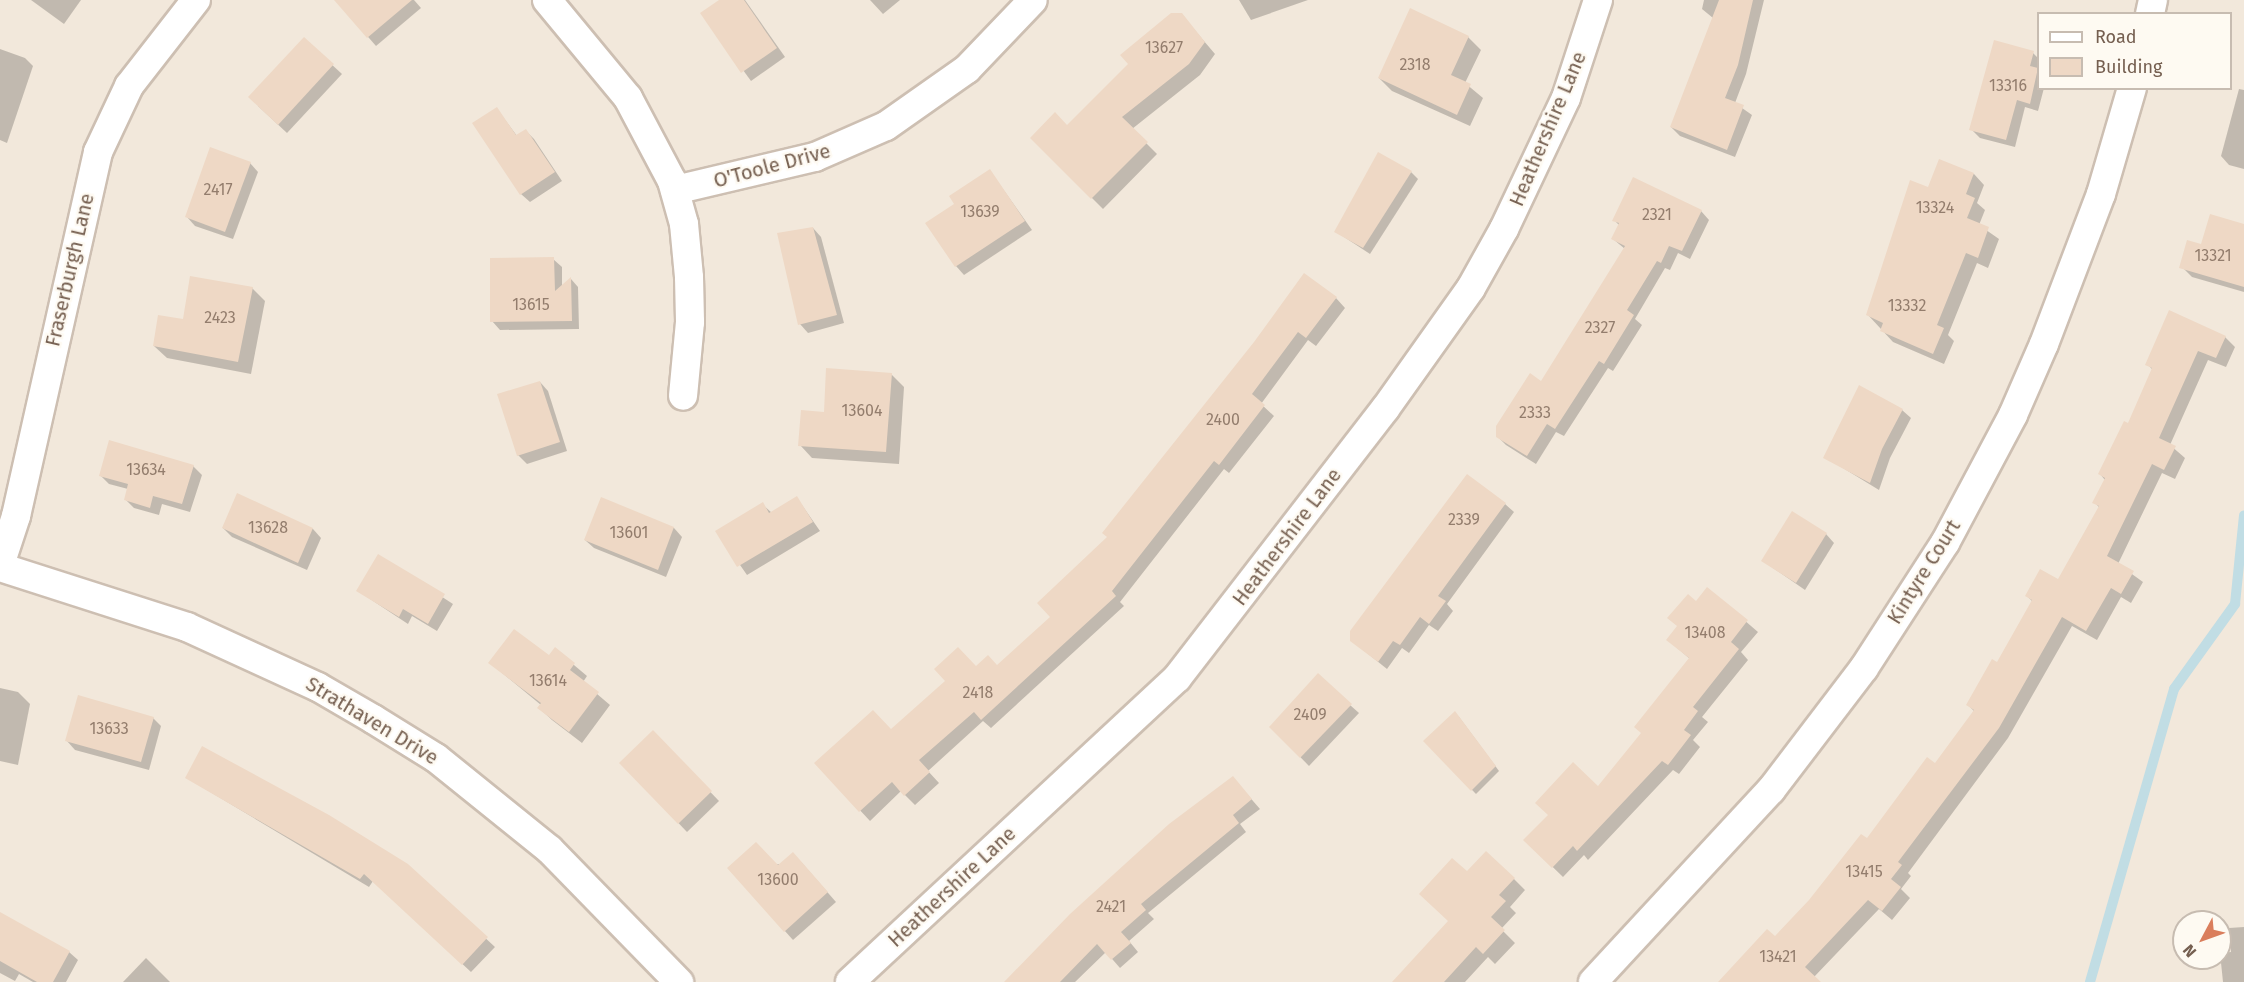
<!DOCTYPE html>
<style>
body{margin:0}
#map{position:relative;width:2244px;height:982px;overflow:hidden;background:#fbf6ec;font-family:"Fira Sans",sans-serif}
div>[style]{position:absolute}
.residential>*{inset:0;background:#f2e8db}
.shadow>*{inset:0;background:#0003}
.stream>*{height:10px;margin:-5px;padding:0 5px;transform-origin:5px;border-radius:5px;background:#c1dde4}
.building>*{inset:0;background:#eed8c5}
.roads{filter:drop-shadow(2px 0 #cdbfb2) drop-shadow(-2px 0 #cdbfb2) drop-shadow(0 2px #cdbfb2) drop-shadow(0 -2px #cdbfb2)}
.minor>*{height:28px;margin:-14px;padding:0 14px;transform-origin:14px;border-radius:14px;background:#fff}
span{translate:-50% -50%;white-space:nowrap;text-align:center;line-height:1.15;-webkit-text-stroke:4.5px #fefaf2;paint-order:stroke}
.number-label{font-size:16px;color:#937d6d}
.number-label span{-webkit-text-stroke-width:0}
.street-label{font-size:20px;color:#755f50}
.legend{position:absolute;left:2037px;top:12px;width:195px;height:78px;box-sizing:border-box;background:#fefaf2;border:2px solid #c7bcb1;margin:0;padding:8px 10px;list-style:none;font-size:18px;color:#755f50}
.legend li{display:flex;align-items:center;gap:12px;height:30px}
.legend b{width:30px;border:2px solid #c7bcb1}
.north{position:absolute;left:2172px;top:910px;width:60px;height:60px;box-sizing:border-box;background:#fefaf2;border:2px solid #c7bcb1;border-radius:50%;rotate:229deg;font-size:16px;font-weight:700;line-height:24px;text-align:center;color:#755f50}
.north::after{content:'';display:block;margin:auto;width:21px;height:27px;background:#da7e5c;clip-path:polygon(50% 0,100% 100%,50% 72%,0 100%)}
</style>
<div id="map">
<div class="residential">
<i style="clip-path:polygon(evenodd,0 0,2244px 0,2244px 982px,0 982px,0 0,2038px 14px,2230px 14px,2230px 88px,2038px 88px,2038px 14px,0 0,2184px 922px,2220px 922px,2220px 958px,2184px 958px,2184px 922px)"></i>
</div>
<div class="shadow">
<i style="clip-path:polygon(31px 0,81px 0,64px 24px)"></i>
<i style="clip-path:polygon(347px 0,414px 0,421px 8px,376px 46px,341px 6px)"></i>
<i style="clip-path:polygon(722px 0,745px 0,785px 57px,751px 81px,702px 14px)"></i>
<i style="clip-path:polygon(870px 0,900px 0,883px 14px)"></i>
<i style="clip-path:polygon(1239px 0,1308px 0,1251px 20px)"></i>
<i style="clip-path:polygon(1704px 0,1764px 0,1746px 74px,1735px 103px,1752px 115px,1735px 157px,1680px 136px,1671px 127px,1713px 18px,1702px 9px)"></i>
<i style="clip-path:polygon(1181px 14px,1215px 54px,1200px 75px,1132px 129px,1157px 154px,1103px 209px,1032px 138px,1067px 127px)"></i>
<i style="clip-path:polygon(1468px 37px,1481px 50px,1465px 83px,1483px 98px,1470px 126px,1392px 91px,1379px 78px)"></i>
<i style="clip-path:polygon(304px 39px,342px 74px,287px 133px,258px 106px)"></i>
<i style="clip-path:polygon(0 49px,25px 58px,33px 66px,7px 143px,0 140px)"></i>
<i style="clip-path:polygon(2033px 53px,2038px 58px,2038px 88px,2044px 88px,2038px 111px,2025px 107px,2015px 147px,1980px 138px,1971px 129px)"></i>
<i style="clip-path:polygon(2239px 89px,2244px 90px,2244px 169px,2229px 165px,2221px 156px)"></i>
<i style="clip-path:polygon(497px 109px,517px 136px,526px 131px,534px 139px,562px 181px,530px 202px,521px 194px)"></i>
<i style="clip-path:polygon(250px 163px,258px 172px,233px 239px,195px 226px,187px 217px)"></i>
<i style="clip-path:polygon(990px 171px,1032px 230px,964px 275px,956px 266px,956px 204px)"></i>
<i style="clip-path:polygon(1411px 172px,1418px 179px,1370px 254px,1335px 231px)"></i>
<i style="clip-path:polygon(1974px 174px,1984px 185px,1977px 203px,1985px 210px,1979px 225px,1999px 239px,1988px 268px,1977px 263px,1948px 335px,1954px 341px,1944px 364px,1893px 342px,1868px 315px,1928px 189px)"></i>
<i style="clip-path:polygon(1701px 211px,1709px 220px,1690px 259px,1678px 253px,1670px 270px,1665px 268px,1635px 319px,1642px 325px,1613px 371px,1608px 368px,1564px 436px,1556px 432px,1536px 464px,1506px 445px,1497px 436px,1542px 383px,1625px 249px,1613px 239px,1619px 225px,1614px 220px)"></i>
<i style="clip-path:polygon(2244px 225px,2244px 292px,2192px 277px,2183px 268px,2202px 246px)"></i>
<i style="clip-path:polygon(813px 228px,821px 237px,844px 323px,808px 333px,800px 324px)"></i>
<i style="clip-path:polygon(553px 259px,562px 267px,562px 287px,571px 279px,578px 287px,579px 329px,500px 330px,492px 321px)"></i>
<i style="clip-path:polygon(252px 288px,265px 301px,251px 374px,167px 358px,154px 346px,184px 321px)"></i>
<i style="clip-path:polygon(1336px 298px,1345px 308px,1316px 346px,1308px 340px,1261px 404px,1274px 416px,1229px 473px,1224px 469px,1120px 602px,1124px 606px,991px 728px,983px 721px,928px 771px,939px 783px,915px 805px,901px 791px,870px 821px,816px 763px,892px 731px,976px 668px,997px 667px,1052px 617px,1256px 343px)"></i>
<i style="clip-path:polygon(2225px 337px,2235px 347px,2226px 367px,2208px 360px,2170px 445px,2185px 458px,2175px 479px,2162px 473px,2118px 564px,2143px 582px,2131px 603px,2121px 597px,2097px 640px,2072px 626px,2008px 738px,1908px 873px,1911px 876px,1901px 889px,1910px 898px,1892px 920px,1879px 909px,1814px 977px,1728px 982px,1775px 938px,1867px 840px,1936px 765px,1975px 712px,1968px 705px,1998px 664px,2033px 602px,2027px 596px,2059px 581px,2100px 508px,2094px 502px,2105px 480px,2100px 474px,2129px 425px,2153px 370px,2147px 364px)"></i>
<i style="clip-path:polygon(891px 374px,904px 387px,899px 464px,812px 458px,800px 445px,825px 413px)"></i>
<i style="clip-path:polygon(540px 382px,548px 391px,567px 451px,527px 464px,518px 455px)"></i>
<i style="clip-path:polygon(1902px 410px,1911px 418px,1890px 458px,1879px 490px,1825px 457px)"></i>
<i style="clip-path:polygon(193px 466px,202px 475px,190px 512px,162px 504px,159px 515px,134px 508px,125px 499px,128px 489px,109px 484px,100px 475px)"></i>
<i style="clip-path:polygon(238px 495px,313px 529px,321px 538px,307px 570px,232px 537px,223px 528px)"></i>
<i style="clip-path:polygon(797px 498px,820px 531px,747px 575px,717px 532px,762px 504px,772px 513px)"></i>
<i style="clip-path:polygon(601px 499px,674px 528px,682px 537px,666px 577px,594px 548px,585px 540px)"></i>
<i style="clip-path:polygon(1505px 504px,1514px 512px,1447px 604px,1453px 611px,1438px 631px,1429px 625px,1409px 653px,1402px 648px,1387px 669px,1352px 641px)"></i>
<i style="clip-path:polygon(1826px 534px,1834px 543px,1805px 590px,1763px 561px)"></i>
<i style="clip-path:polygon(379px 556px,453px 604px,437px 631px,412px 616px,408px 624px,358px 591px)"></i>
<i style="clip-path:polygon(1708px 589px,1758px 632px,1741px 652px,1748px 660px,1702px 717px,1708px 722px,1693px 740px,1700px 747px,1679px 774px,1673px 770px,1588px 860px,1584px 855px,1563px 877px,1525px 840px,1598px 789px,1642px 733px,1690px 659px,1668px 640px)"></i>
<i style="clip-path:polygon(555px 649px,587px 676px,583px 682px,610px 705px,582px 743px,552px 720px,539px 708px,541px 705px,490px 663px,549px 657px)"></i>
<i style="clip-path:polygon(0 688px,18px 692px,30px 704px,18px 765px,0 761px)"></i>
<i style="clip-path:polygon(1350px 705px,1359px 713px,1309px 766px,1271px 727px)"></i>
<i style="clip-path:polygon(1459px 717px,1499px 771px,1476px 794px,1425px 741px)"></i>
<i style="clip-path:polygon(153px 718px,161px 726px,149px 770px,75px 750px,67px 741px)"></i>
<i style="clip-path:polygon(653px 732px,719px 801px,687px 832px,621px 763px)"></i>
<i style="clip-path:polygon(187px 778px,407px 865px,495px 947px,471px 972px,373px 881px,369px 887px)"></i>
<i style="clip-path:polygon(1233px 778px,1260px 809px,1240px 824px,1246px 832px,1148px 913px,1154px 919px,1129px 941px,1138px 952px,1120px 968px,1106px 952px,1075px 982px,1006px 982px)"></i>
<i style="clip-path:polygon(801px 862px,836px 902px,793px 940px,729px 869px)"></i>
<i style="clip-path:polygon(1467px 873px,1514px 879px,1525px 890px,1510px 907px,1516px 913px,1501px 929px,1515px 943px,1495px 964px,1488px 957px,1465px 982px,1394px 982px,1450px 921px)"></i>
<i style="clip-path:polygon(0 922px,69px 952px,78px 960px,66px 982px,33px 982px,19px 974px,15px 981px,0 973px)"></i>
<i style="clip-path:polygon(2244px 927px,2244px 982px,2223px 982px,2220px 953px,2231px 952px,2229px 928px)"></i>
<i style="clip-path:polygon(146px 958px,170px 982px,123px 982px)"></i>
</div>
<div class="stream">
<i style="left:2090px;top:982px;width:305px;rotate:-74deg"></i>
<i style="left:2174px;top:689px;width:105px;rotate:-54.3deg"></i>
<i style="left:2235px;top:604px;width:89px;rotate:-84.2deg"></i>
</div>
<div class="building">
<i style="clip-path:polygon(334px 0,412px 0,367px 38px)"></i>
<i style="clip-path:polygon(719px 0,744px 0,777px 48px,741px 73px,700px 13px)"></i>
<i style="clip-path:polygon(1719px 0,1753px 0,1738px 65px,1725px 98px,1744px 105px,1727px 150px,1670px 127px)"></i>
<i style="clip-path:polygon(1410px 8px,1469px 36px,1451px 75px,1471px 84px,1457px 115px,1378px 78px)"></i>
<i style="clip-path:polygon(1171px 13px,1182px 13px,1205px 42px,1189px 64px,1122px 117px,1148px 142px,1091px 199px,1030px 138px,1055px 112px,1067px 125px,1128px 64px,1120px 55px)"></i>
<i style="clip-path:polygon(304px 37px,334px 64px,278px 125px,248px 97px)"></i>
<i style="clip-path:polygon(1994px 40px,2034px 51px,2030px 66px,2038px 68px,2030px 104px,2017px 100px,2006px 140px,1969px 130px)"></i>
<i style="clip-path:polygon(497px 107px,516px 135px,526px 129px,555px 172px,520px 195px,472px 123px)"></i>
<i style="clip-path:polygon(210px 147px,251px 162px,225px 232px,185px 217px)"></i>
<i style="clip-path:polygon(1378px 152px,1412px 171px,1363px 248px,1334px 232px)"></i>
<i style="clip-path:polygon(1939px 159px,1974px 173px,1966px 194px,1975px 198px,1967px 218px,1989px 227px,1978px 258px,1966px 253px,1937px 325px,1944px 328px,1933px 354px,1880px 331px,1883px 323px,1866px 315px,1910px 180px,1928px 187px)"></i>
<i style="clip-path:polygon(990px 169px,1025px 221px,955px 267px,925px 223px,954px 204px,949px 196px)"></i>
<i style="clip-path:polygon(1633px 177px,1702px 210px,1682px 251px,1669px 246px,1661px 263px,1657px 261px,1627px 310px,1634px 315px,1604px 364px,1599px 361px,1555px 429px,1547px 424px,1527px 456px,1496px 437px,1496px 426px,1530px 373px,1541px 381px,1625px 246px,1611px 239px,1619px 223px,1612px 221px)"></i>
<i style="clip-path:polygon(2210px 214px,2244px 224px,2244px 287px,2179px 268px,2187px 240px,2201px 244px)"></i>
<i style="clip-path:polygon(813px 227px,837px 315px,798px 325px,777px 233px)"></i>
<i style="clip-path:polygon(554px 257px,555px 291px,571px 277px,572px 321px,490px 322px,490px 258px)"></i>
<i style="clip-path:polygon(1304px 273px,1337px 297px,1306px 338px,1298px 332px,1252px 394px,1265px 405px,1219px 465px,1214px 461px,1112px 591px,1116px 596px,981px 720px,974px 712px,919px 760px,930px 772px,904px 796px,892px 782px,859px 812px,814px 763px,873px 710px,891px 729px,945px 681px,934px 669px,958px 647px,976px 666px,988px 655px,997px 665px,1050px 617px,1037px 603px,1107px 537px,1102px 533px,1254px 342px)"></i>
<i style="clip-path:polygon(190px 276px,253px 287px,238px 362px,153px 346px,158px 315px,183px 319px)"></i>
<i style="clip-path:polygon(2169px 310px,2226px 336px,2216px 358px,2198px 351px,2159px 438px,2176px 446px,2164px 470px,2152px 464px,2107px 556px,2134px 571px,2121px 594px,2111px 588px,2086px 631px,2062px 617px,1999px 728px,1898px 862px,1902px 865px,1891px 879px,1901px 887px,1882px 911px,1868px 900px,1805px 967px,1821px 982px,1718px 982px,1767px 929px,1775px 936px,1809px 900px,1861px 834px,1867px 838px,1927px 757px,1935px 763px,1974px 710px,1966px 705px,1992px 659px,1997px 662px,2032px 600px,2025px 596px,2040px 569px,2058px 579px,2099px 506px,2092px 503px,2105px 478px,2098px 474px,2124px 421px,2128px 423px,2152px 368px,2145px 365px)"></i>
<i style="clip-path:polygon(826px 368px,892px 373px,886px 452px,798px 446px,801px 410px,824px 412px)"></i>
<i style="clip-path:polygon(540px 381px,560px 442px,517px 456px,497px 394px)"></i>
<i style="clip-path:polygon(1859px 385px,1903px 409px,1882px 449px,1870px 483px,1823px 458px)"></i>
<i style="clip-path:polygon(109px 440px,194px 465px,182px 504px,153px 496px,150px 508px,124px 500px,128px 484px,99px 476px)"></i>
<i style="clip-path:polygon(1467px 474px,1506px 503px,1438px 596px,1446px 601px,1429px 624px,1420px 617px,1400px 645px,1393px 641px,1378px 662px,1350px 641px,1350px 631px)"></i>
<i style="clip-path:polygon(237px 493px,313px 528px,298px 563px,222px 528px)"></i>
<i style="clip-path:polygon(797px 496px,813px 522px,737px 567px,715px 531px,763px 502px,769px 513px)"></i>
<i style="clip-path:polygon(601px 497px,674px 527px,658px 570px,584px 540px)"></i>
<i style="clip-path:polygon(1792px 511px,1827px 533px,1796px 583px,1761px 561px)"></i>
<i style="clip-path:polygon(378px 554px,445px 594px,428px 624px,403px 609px,399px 617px,356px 591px)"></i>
<i style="clip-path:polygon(1707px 587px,1748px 620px,1731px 642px,1739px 649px,1693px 707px,1698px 711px,1684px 730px,1691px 735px,1668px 765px,1662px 761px,1577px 851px,1573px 846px,1552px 868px,1523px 840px,1548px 815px,1535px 803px,1573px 762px,1598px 786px,1641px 733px,1634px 727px,1689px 658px,1666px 640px,1677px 626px,1667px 618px,1688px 594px,1696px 601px)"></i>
<i style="clip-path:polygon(514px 629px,549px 655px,555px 647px,575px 663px,570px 670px,599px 692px,569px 732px,537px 708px,541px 703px,488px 663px)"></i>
<i style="clip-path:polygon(1318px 673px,1352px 704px,1300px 758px,1269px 727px)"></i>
<i style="clip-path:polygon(78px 695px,154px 717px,141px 762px,65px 741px)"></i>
<i style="clip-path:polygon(1455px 711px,1496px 766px,1471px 791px,1423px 741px)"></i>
<i style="clip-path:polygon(653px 730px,712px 791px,678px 824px,619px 763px)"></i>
<i style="clip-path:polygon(202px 746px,329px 815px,408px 864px,488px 937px,462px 965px,364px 874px,360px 879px,185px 778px)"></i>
<i style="clip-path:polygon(1233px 776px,1252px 799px,1233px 815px,1239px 823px,1141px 904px,1146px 910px,1121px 932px,1131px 943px,1111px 960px,1097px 944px,1060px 982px,1004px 982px,1070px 914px,1169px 824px)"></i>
<i style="clip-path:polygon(756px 842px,778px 865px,793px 852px,828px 892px,784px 932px,727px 868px)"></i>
<i style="clip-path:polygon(1486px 851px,1515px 878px,1499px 895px,1506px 901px,1491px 917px,1505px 930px,1483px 954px,1476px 947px,1444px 982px,1392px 982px,1448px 921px,1419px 894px,1452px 858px,1467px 871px)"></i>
<i style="clip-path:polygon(0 912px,70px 951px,53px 982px,37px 982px,0 961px)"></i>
</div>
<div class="roads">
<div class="minor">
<i style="left:547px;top:0;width:127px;rotate:50.4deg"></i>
<i style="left:628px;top:98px;width:94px;rotate:62.1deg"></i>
<i style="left:672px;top:181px;width:45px;rotate:74.4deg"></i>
<i style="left:684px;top:224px;width:53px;rotate:84.6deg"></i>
<i style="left:689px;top:277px;width:45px;rotate:88.7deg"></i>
<i style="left:690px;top:322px;width:74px;rotate:95.4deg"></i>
<i style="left:2150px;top:14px;width:14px;rotate:-78deg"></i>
<i style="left:675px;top:190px;width:144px;rotate:-13.3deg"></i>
<i style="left:815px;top:157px;width:77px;rotate:-23.6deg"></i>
<i style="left:886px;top:126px;width:99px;rotate:-35.1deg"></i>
<i style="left:967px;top:69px;width:95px;rotate:-46.3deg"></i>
<i style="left:0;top:565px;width:52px;rotate:-71.9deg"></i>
<i style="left:16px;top:516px;width:373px;rotate:-77.3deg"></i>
<i style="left:98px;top:152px;width:73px;rotate:-64.8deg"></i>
<i style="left:129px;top:86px;width:109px;rotate:-52.1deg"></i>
<i style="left:0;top:567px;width:196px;rotate:17.8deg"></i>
<i style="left:187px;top:627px;width:144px;rotate:24.6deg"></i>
<i style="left:318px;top:687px;width:64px;rotate:30.2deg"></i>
<i style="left:373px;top:719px;width:74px;rotate:31.8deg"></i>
<i style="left:436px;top:758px;width:146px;rotate:38.9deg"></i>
<i style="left:550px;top:850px;width:185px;rotate:45.7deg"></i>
<i style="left:850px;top:982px;width:446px;rotate:-42.9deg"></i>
<i style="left:1177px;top:678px;width:340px;rotate:-52.3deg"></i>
<i style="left:1385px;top:409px;width:148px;rotate:-54.6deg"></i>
<i style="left:1471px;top:288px;width:68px;rotate:-60.8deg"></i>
<i style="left:1504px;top:229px;width:145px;rotate:-64.7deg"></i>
<i style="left:1566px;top:98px;width:103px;rotate:-71.9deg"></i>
<i style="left:1593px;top:982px;width:262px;rotate:-47.2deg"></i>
<i style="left:1771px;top:790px;width:153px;rotate:-52.7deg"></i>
<i style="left:1864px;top:668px;width:149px;rotate:-57.1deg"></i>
<i style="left:1945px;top:543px;width:145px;rotate:-62deg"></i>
<i style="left:2013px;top:415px;width:77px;rotate:-66.4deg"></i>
<i style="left:2044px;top:344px;width:160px;rotate:-69.2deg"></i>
<i style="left:2101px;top:194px;width:110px;rotate:-73.7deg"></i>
</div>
</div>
<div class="number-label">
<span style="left:1164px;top:48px">13627</span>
<span style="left:1415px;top:65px">2318</span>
<span style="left:2008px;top:86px">13316</span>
<span style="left:218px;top:190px">2417</span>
<span style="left:1935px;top:208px">13324</span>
<span style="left:980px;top:212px">13639</span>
<span style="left:1657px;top:215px">2321</span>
<span style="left:2213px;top:256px">13321</span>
<span style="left:531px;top:305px">13615</span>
<span style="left:1907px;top:306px">13332</span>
<span style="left:220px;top:318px">2423</span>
<span style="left:1600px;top:328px">2327</span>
<span style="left:862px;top:411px">13604</span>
<span style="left:1535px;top:413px">2333</span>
<span style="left:1223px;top:420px">2400</span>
<span style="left:146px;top:470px">13634</span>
<span style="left:1464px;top:520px">2339</span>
<span style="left:268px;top:528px">13628</span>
<span style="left:629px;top:533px">13601</span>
<span style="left:1705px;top:633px">13408</span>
<span style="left:548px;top:681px">13614</span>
<span style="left:978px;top:693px">2418</span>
<span style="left:1310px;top:715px">2409</span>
<span style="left:109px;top:729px">13633</span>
<span style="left:1864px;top:872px">13415</span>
<span style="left:778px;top:880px">13600</span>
<span style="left:1111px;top:907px">2421</span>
<span style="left:1778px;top:957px">13421</span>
</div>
<div class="street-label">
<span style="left:1548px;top:129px;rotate:-67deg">Heathershire Lane</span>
<span style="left:772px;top:166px;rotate:-15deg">O'Toole Drive</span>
<span style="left:70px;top:270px;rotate:-77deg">Fraserburgh Lane</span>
<span style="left:1287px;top:537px;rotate:-53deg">Heathershire Lane</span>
<span style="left:1924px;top:572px;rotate:-58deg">Kintyre Court</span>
<span style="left:372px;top:721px;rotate:31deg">Strathaven Drive</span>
<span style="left:952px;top:887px;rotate:-43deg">Heathershire Lane</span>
</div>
<ul class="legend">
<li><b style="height:8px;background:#fff"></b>Road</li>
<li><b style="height:16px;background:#eed8c5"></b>Building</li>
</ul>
<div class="north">N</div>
</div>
